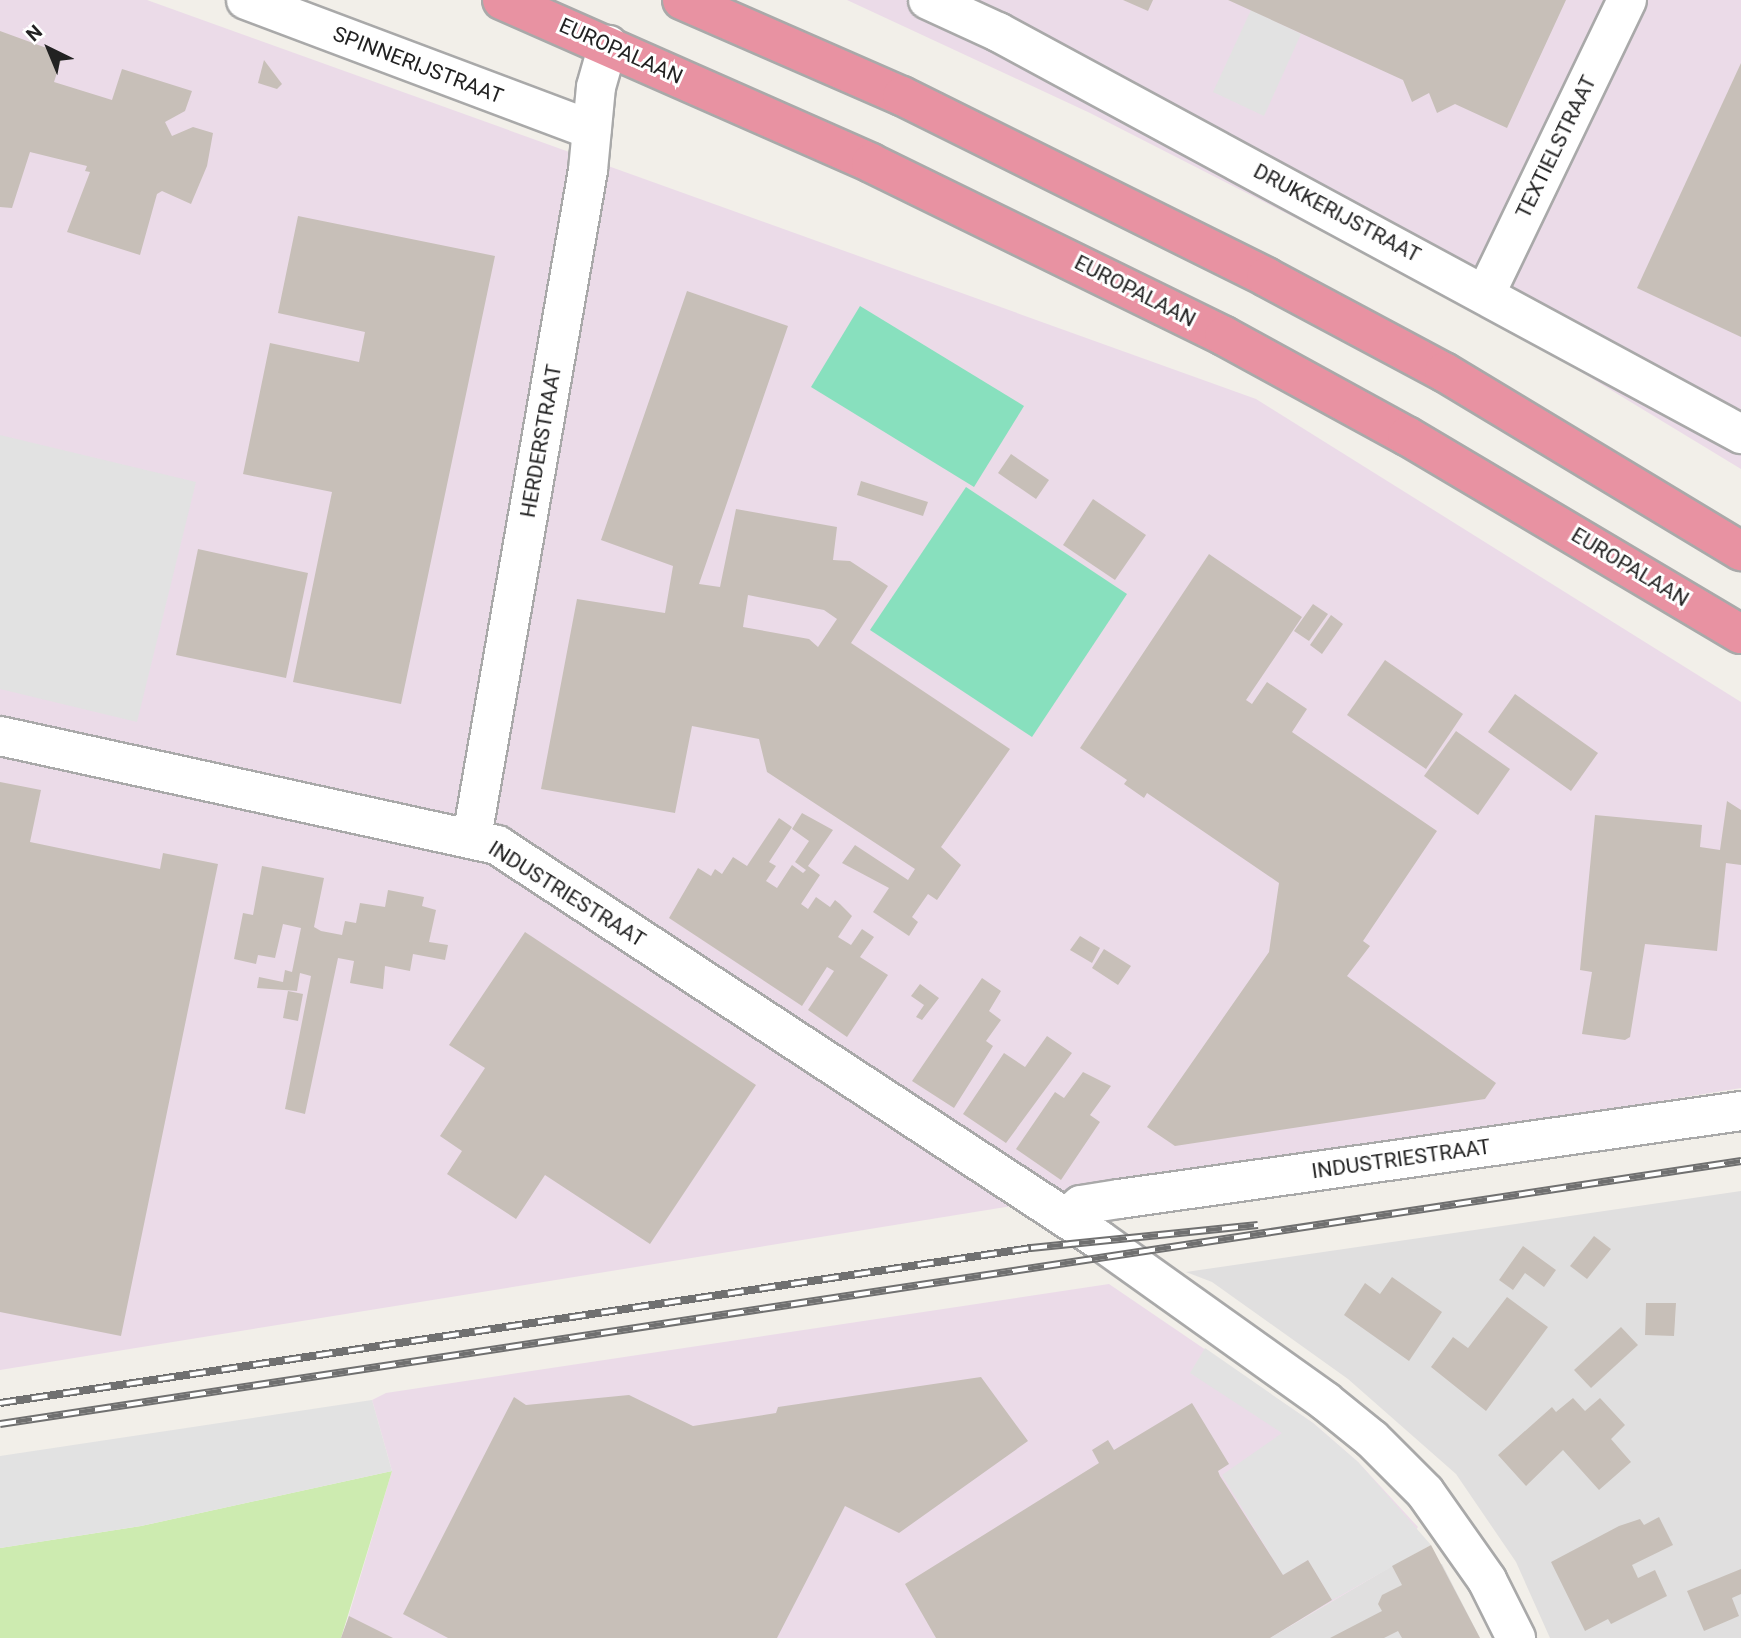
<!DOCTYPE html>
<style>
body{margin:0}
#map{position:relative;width:1741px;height:1638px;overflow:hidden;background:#f2efe9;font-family:Roboto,sans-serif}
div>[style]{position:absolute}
.residential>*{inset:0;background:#e0dfdf}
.industrial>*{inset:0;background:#ebdbe8}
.grass>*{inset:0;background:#cdebb0}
.pitch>*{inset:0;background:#88e0be}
.parking>*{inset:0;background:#e2e2e2}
.building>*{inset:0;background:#c7bfb8}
.roads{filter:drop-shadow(2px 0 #a9a9a9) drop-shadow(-2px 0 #a9a9a9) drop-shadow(0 2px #a9a9a9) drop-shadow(0 -2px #a9a9a9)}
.minor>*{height:38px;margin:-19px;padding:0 19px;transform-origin:19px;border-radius:19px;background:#fff}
.highway>*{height:38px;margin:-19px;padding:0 19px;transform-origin:19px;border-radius:19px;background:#e892a2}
.rail>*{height:8px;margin-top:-4px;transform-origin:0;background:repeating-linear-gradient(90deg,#fff 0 16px,#707070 0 32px);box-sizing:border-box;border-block:2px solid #707070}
span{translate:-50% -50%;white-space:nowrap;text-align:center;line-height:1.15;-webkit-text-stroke:6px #fff;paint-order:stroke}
.street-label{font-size:21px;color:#222}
.north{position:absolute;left:14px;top:14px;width:70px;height:70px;-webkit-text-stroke:5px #fff;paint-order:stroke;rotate:317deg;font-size:19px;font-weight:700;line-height:28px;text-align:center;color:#222}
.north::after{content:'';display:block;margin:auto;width:24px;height:32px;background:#222;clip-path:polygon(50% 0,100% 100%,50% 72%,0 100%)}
</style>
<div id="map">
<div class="residential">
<i style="clip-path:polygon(1741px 1191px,1741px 1638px,1550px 1638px,1516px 1562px,1456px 1474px,1348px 1379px,1212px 1282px,1186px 1272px)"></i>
<i style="clip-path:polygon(1442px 1564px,1480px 1638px,1270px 1638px,1392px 1566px)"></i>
</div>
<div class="industrial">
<i style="clip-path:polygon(0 0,147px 0,1256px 399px,1741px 702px,1741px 1088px,0 1370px)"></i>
<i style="clip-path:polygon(847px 0,1741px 0,1741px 469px,1499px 322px,1090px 113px)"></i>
<i style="clip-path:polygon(1109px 1284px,1313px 1423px,1358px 1462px,1418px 1527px,1392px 1566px,1270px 1638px,342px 1638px,392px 1471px,372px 1400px,386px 1393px)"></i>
</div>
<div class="grass">
<i style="clip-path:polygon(392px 1471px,341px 1638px,0 1638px,0 1548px,141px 1526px)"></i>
</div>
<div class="pitch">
<i style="clip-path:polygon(860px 306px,1024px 406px,974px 487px,811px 387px)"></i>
<i style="clip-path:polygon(966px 487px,1127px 594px,1032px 737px,870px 630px)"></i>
</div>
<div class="parking">
<i style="clip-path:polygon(1251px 10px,1301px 34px,1264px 116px,1213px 92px)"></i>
<i style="clip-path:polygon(0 435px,196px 482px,137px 722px,0 689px)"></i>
<i style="clip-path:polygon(1205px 1348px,1313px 1423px,1358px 1462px,1431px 1545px,1332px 1600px,1308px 1560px,1283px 1575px,1222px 1475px,1282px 1433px,1190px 1373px)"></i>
<i style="clip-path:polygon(372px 1400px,392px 1471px,141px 1526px,0 1548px,0 1456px)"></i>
</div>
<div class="building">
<i style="clip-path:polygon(1123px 0,1153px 0,1148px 11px)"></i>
<i style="clip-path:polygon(1228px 0,1566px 0,1507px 128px,1455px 104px,1437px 113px,1429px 93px,1412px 102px,1403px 80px)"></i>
<i style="clip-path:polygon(0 31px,63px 54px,54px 82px,112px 100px,122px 69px,192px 91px,185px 111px,165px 122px,172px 136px,193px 127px,213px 133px,207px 166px,191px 204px,162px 191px,157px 194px,140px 255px,67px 232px,90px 172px,85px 171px,87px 166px,30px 152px,12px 208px,0 207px)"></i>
<i style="clip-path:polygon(264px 60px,282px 84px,277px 89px,258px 83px)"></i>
<i style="clip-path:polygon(1741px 63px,1741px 337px,1637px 288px)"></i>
<i style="clip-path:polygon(298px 216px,495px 256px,401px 704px,293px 682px,332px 492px,243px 474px,270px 343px,359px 362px,365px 332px,278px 313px)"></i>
<i style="clip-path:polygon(evenodd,687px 291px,788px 326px,699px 584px,720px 587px,736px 509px,837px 527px,833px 560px,850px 561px,888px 586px,851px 643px,1010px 749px,941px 847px,961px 865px,937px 900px,928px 894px,912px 917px,918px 922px,909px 936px,873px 912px,889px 888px,842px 863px,855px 845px,908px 880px,915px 869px,767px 772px,759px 739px,692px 726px,675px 813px,541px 789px,577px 599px,665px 613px,673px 566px,601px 540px,687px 291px,748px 595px,824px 610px,837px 619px,818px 647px,809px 639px,743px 627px,748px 595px)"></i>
<i style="clip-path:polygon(1011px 454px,1049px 480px,1036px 499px,998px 473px)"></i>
<i style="clip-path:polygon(861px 481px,928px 502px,923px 516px,857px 495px)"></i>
<i style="clip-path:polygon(1093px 499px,1146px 535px,1115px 580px,1063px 545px)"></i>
<i style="clip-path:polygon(198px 549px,308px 573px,286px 678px,176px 655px)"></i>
<i style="clip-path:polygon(1209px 554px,1302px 617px,1246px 700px,1252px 704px,1267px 682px,1307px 709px,1292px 732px,1437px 831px,1363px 941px,1370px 946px,1347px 976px,1496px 1083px,1485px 1099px,1175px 1146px,1147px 1127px,1269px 952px,1279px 883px,1147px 793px,1144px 798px,1124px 784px,1127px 780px,1080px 748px)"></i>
<i style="clip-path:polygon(1313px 604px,1328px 614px,1309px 641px,1294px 631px)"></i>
<i style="clip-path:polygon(1331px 615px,1343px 624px,1322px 654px,1310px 645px)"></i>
<i style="clip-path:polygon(1385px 660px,1463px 714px,1426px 769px,1347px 715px)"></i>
<i style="clip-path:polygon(1515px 694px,1598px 753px,1571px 791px,1488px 732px)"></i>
<i style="clip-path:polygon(1456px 731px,1510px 769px,1478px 815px,1424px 776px)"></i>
<i style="clip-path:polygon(0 782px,41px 790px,30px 842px,160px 869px,163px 853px,218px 864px,121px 1336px,0 1312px)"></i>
<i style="clip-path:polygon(1727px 801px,1741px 810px,1741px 865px,1726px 863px,1717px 951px,1645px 944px,1630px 1037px,1625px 1040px,1582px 1034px,1592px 972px,1580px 970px,1595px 815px,1702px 825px,1700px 847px,1720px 850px)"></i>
<i style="clip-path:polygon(802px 813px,833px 830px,808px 866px,820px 875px,801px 904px,808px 909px,816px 897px,830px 907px,835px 900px,840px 904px,852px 916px,838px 937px,851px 945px,862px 929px,874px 937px,860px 957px,888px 975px,847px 1037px,808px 1010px,834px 971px,827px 967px,802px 1006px,669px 918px,698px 868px,711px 876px,715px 869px,722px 874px,733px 857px,747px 866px,779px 818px,792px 827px,769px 862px,776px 866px,766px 881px,777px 888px,792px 865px,803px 873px,806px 870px,795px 862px,809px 841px,792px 829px)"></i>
<i style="clip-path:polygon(262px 866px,324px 878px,314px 927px,321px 931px,342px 935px,345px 921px,356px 923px,360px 903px,385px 907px,388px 890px,424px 897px,422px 906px,436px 910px,429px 942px,448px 945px,445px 960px,413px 954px,410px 971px,385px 966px,383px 989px,350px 983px,354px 961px,338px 958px,305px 1114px,285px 1109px,311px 976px,300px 973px,297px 991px,257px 988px,259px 977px,283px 982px,285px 970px,292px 972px,301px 928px,283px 924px,275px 958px,258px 955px,256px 964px,234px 959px,243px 913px,253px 915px)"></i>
<i style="clip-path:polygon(525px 932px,756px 1085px,650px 1244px,545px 1175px,516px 1219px,447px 1174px,462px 1151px,440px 1136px,485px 1068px,449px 1045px)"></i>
<i style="clip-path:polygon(1080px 936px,1100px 948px,1092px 963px,1070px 950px)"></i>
<i style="clip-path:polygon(1104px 949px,1131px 966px,1118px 985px,1092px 968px)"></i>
<i style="clip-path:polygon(982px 978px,1001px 991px,989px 1011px,1001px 1020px,986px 1041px,993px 1046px,954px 1108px,912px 1081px)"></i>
<i style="clip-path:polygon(920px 984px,939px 998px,922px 1020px,916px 1017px,924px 1005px,911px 996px)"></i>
<i style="clip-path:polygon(288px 991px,303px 994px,298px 1021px,283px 1018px)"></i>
<i style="clip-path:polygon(1047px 1036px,1072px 1053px,1006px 1143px,963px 1114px,1004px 1053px,1025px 1067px)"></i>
<i style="clip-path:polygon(1083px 1072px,1111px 1086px,1090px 1115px,1100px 1122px,1061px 1180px,1016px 1149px,1055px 1092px,1064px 1098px)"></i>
<i style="clip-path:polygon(1594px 1236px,1611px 1249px,1587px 1279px,1570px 1266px)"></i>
<i style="clip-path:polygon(1523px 1246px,1556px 1270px,1544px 1287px,1525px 1273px,1513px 1290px,1499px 1280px)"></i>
<i style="clip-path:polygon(1392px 1277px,1442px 1312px,1409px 1361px,1344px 1315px,1365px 1283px,1380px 1294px)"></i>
<i style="clip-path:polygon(1507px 1297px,1548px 1327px,1486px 1411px,1431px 1367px,1453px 1337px,1468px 1348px)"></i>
<i style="clip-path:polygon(1646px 1303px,1676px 1303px,1674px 1336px,1645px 1335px)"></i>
<i style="clip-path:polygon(1621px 1327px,1638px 1345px,1591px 1388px,1574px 1370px)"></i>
<i style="clip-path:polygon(981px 1377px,1028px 1441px,899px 1533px,845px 1506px,777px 1638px,448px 1638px,403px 1614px,514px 1397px,526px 1405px,629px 1395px,693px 1426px,776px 1413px,778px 1407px)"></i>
<i style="clip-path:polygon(1573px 1398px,1585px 1411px,1600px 1398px,1625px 1425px,1611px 1439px,1631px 1462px,1599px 1490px,1563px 1450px,1526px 1486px,1498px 1455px,1552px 1407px,1556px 1412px)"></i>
<i style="clip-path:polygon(1192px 1403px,1229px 1464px,1218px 1471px,1220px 1476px,1283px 1575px,1308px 1560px,1332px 1600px,1270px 1638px,936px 1638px,905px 1584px,1099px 1463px,1092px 1450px,1108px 1440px,1114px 1450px)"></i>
<i style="clip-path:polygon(1659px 1517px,1673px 1545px,1632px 1565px,1638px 1578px,1655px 1570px,1667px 1596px,1611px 1624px,1608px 1619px,1585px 1631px,1551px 1562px,1619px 1526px,1640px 1519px,1644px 1525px)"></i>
<i style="clip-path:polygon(1431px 1545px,1480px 1638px,1402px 1638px,1398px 1631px,1384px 1638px,1330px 1638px,1382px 1611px,1378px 1604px,1382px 1595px,1402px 1585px,1392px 1566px)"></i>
<i style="clip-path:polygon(1741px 1569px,1741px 1594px,1732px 1598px,1739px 1616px,1704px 1631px,1687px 1591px)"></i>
<i style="clip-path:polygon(349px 1616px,393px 1638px,341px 1638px)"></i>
</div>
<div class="roads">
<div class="minor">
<i style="left:246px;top:0;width:369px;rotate:20.6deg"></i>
<i style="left:928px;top:0;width:77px;rotate:24.6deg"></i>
<i style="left:998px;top:32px;width:845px;rotate:28.42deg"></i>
<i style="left:1486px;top:293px;width:325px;rotate:-64.3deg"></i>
<i style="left:0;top:736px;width:509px;rotate:12.37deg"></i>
<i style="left:497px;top:845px;width:719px;rotate:33.25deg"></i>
<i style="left:1098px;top:1239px;width:279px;rotate:35.5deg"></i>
<i style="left:1325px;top:1401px;width:60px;rotate:39deg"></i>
<i style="left:1372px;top:1439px;width:75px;rotate:45deg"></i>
<i style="left:1425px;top:1492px;width:108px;rotate:54.8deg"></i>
<i style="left:1487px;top:1580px;width:65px;rotate:63.4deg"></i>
<i style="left:472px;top:837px;width:677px;rotate:-80.13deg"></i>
<i style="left:588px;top:170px;width:83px;rotate:-84.5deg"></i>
<i style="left:596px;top:87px;width:44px;rotate:-74.1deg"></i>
<i style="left:1066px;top:1218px;width:20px;rotate:-41deg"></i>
<i style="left:1081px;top:1205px;width:38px;rotate:-9deg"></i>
<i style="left:1119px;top:1199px;width:628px;rotate:-8.05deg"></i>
</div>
<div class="highway">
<i style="left:502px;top:0;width:403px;rotate:23.8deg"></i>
<i style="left:871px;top:163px;width:393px;rotate:26.1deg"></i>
<i style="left:1224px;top:336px;width:209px;rotate:28.7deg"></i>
<i style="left:1407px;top:436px;width:388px;rotate:30.7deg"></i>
<i style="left:682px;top:0;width:240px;rotate:23.6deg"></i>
<i style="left:902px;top:96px;width:407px;rotate:26.4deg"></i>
<i style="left:1266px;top:277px;width:202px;rotate:28.1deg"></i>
<i style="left:1444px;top:372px;width:347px;rotate:31.1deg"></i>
</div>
</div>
<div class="rail">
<i style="left:0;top:1403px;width:1043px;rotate:-8.55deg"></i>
<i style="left:1031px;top:1248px;width:228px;rotate:-5.8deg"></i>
<i style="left:0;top:1424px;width:1761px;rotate:-8.59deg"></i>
</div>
<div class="street-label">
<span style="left:621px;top:51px;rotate:24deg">EUROPALAAN</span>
<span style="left:418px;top:65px;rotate:21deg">SPINNERIJSTRAAT</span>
<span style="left:1556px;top:147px;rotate:-64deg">TEXTIELSTRAAT</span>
<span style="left:1337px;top:213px;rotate:28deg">DRUKKERIJSTRAAT</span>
<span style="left:1135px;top:291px;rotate:27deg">EUROPALAAN</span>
<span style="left:541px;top:441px;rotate:-80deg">HERDERSTRAAT</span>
<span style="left:1630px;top:567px;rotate:31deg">EUROPALAAN</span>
<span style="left:567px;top:894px;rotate:32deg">INDUSTRIESTRAAT</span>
<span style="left:1401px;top:1159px;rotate:-8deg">INDUSTRIESTRAAT</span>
</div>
<div class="north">N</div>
</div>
